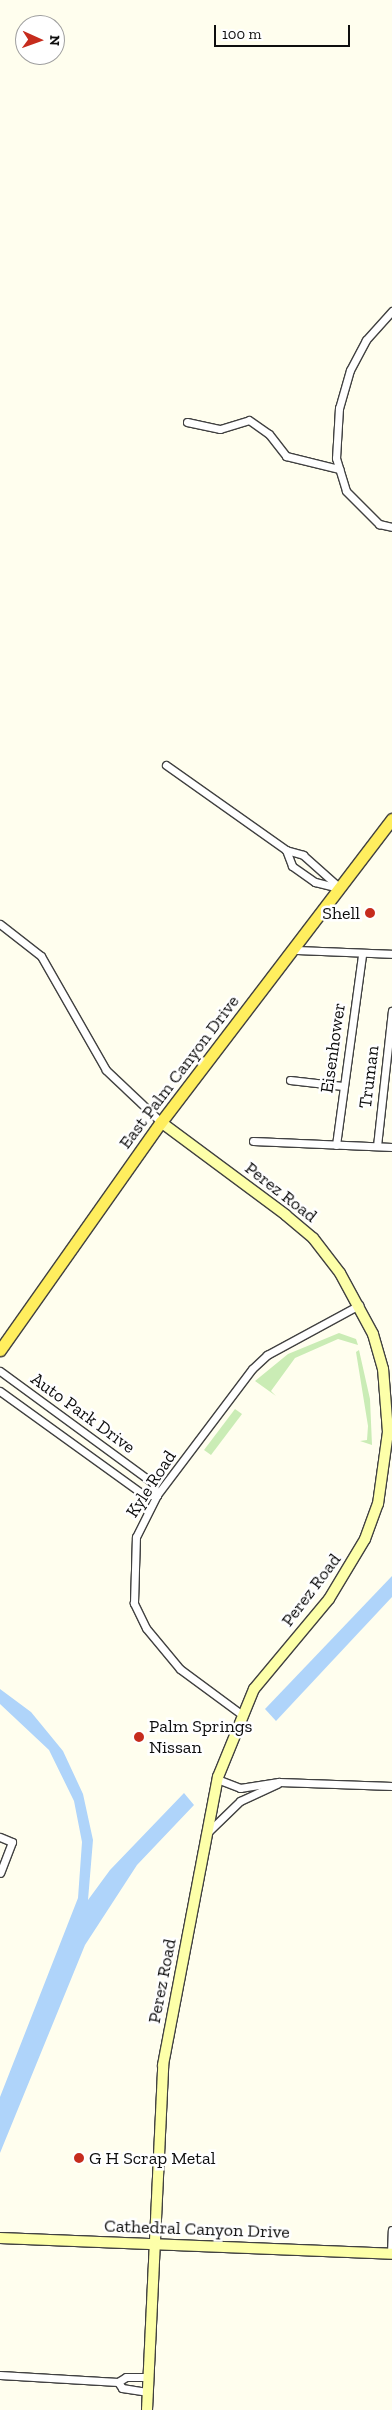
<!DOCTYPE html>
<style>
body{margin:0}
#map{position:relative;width:392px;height:2410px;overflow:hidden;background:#fffeee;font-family:"Zilla Slab",serif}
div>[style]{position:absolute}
.green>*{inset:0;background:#caecb5}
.water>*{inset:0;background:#afd4fa}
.roads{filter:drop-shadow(1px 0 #414141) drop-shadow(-1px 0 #414141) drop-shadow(0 1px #414141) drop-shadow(0 -1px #414141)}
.street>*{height:7px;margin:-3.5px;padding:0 3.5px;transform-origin:3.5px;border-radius:3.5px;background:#fff}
.secondary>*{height:10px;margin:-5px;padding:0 5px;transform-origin:5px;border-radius:5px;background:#fdffa9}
.primary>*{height:11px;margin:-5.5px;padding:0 5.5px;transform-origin:5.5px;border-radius:5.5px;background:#ffee5e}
.dots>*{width:14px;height:14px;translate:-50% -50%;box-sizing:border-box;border:2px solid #fff;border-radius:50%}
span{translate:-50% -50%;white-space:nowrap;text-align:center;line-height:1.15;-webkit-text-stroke:5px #fff;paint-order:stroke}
.poi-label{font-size:18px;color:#0e0e0e}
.right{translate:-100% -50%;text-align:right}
.left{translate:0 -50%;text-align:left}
.street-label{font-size:18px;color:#0e0e0e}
.north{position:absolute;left:15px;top:15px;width:50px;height:50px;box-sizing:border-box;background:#fff;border:1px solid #9f9f9f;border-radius:50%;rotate:92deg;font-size:14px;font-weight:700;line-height:20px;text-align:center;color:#0e0e0e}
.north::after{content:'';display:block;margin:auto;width:18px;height:22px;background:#c62c1d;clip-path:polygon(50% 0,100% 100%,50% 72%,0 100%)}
.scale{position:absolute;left:214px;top:25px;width:136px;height:22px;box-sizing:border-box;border:2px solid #0e0e0e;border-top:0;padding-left:6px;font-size:15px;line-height:18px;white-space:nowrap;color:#0e0e0e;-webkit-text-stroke:4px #fff;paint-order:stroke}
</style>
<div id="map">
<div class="green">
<i style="clip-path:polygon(339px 1333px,356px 1339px,358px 1345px,338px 1339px,295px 1358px,271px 1391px,276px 1396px,255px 1381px,288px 1354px)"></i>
<i style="clip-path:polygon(359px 1350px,370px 1399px,372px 1445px,360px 1441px,367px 1440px,368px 1426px,356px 1352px)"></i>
<i style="clip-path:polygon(235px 1409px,242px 1414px,211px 1455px,204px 1450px)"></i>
</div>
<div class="water">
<i style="clip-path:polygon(392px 1576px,392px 1597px,276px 1721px,265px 1709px)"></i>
<i style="clip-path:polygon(0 1689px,31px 1712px,63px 1751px,83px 1794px,93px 1840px,88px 1900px,110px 1870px,184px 1793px,194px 1805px,137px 1865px,85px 1945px,0 2153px,0 2097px,78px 1898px,82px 1842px,74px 1801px,49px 1750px,0 1704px)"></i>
</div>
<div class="roads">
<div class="street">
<i style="left:392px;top:311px;width:39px;rotate:132deg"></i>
<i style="left:366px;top:340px;width:34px;rotate:118deg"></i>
<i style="left:350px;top:370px;width:40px;rotate:106deg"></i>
<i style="left:339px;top:408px;width:50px;rotate:93.4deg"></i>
<i style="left:336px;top:458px;width:34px;rotate:73deg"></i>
<i style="left:346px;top:491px;width:47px;rotate:45deg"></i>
<i style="left:379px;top:524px;width:13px;rotate:13deg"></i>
<i style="left:187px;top:422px;width:34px;rotate:12deg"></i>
<i style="left:220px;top:429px;width:30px;rotate:-17deg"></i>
<i style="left:249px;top:420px;width:24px;rotate:35deg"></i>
<i style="left:269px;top:434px;width:28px;rotate:52deg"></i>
<i style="left:286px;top:456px;width:55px;rotate:13.8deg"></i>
<i style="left:166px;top:765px;width:147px;rotate:35.3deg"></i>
<i style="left:286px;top:850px;width:18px;rotate:16deg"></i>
<i style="left:303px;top:855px;width:50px;rotate:41.7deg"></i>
<i style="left:286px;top:850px;width:17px;rotate:69deg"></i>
<i style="left:292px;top:866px;width:28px;rotate:35deg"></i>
<i style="left:315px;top:882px;width:25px;rotate:14deg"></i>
<i style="left:0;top:924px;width:52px;rotate:38deg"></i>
<i style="left:41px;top:956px;width:131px;rotate:60.3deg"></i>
<i style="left:106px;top:1070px;width:76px;rotate:43.4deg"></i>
<i style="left:294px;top:950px;width:98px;rotate:2.3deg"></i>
<i style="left:290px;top:1080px;width:53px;rotate:6.5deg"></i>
<i style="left:253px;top:1141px;width:139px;rotate:2.5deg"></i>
<i style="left:336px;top:1145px;width:192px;rotate:-82.2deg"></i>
<i style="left:377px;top:1146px;width:136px;rotate:-83.7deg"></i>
<i style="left:0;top:1371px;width:190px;rotate:36.2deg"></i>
<i style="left:153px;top:1483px;width:13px;rotate:72deg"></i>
<i style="left:157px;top:1495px;width:13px;rotate:180deg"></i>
<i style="left:144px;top:1495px;width:178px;rotate:-144.2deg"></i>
<i style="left:241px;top:1714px;width:76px;rotate:-143.6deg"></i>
<i style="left:180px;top:1669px;width:53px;rotate:-129.7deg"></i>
<i style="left:146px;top:1628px;width:28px;rotate:-116deg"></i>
<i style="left:134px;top:1603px;width:66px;rotate:-88.3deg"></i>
<i style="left:136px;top:1537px;width:47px;rotate:-63.4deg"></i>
<i style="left:157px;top:1495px;width:158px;rotate:-53deg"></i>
<i style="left:252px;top:1369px;width:21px;rotate:-43deg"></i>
<i style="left:267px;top:1355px;width:105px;rotate:-28.5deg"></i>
<i style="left:217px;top:1779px;width:25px;rotate:21deg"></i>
<i style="left:240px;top:1788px;width:39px;rotate:-9deg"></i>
<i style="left:279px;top:1782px;width:113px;rotate:2deg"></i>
<i style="left:207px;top:1833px;width:46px;rotate:-44.1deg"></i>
<i style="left:240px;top:1801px;width:41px;rotate:-24.7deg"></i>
<i style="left:0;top:1837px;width:13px;rotate:23deg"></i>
<i style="left:12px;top:1842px;width:33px;rotate:111deg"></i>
<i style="left:391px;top:2254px;width:24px;rotate:-88deg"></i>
<i style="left:0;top:2375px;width:118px;rotate:3.4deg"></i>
<i style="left:118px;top:2382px;width:9px;rotate:-32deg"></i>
<i style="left:126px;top:2377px;width:22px"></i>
<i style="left:118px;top:2382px;width:7px;rotate:56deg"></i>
<i style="left:122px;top:2388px;width:25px;rotate:9deg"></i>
</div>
<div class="secondary">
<i style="left:0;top:2238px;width:392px;rotate:2.3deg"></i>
<i style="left:147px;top:2410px;width:345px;rotate:-87.3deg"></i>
<i style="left:163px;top:2065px;width:293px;rotate:-79.2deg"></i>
<i style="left:218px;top:1777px;width:95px;rotate:-67.8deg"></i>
<i style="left:254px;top:1689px;width:117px;rotate:-50.2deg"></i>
<i style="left:329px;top:1599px;width:70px;rotate:-59deg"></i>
<i style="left:365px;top:1539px;width:37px;rotate:-70deg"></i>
<i style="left:378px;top:1504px;width:73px;rotate:-82.1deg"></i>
<i style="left:388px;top:1432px;width:63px;rotate:-94.5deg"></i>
<i style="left:383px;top:1369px;width:36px;rotate:-106deg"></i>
<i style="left:373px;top:1334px;width:69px;rotate:-118.4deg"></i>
<i style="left:340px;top:1273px;width:44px;rotate:-127.6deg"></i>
<i style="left:313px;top:1238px;width:35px;rotate:-140deg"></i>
<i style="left:286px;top:1215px;width:156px;rotate:-143.4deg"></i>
</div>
<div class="primary">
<i style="left:0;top:1350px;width:279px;rotate:-54.8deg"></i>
<i style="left:161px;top:1122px;width:381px;rotate:-52.7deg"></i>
</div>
</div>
<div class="dots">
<i style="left:370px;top:913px;background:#c62c1d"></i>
<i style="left:139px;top:1737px;background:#c62c1d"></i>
<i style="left:79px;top:2158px;background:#c62c1d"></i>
</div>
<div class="poi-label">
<span class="right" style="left:360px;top:913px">Shell</span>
<span class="left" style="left:149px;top:1737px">Palm Springs<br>Nissan</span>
<span class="left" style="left:89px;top:2158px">G H Scrap Metal</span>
</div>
<div class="street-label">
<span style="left:333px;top:1048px;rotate:-82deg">Eisenhower</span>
<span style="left:179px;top:1072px;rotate:-53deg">East Palm Canyon Drive</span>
<span style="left:369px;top:1077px;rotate:-83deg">Truman</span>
<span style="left:281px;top:1192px;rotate:38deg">Perez Road</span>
<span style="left:83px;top:1413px;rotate:36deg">Auto Park Drive</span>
<span style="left:151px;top:1484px;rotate:-57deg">Kyle Road</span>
<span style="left:311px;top:1590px;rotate:-53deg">Perez Road</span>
<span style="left:162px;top:1981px;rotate:-79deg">Perez Road</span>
<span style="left:197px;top:2229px;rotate:2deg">Cathedral Canyon Drive</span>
</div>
<div class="north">N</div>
<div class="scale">100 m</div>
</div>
